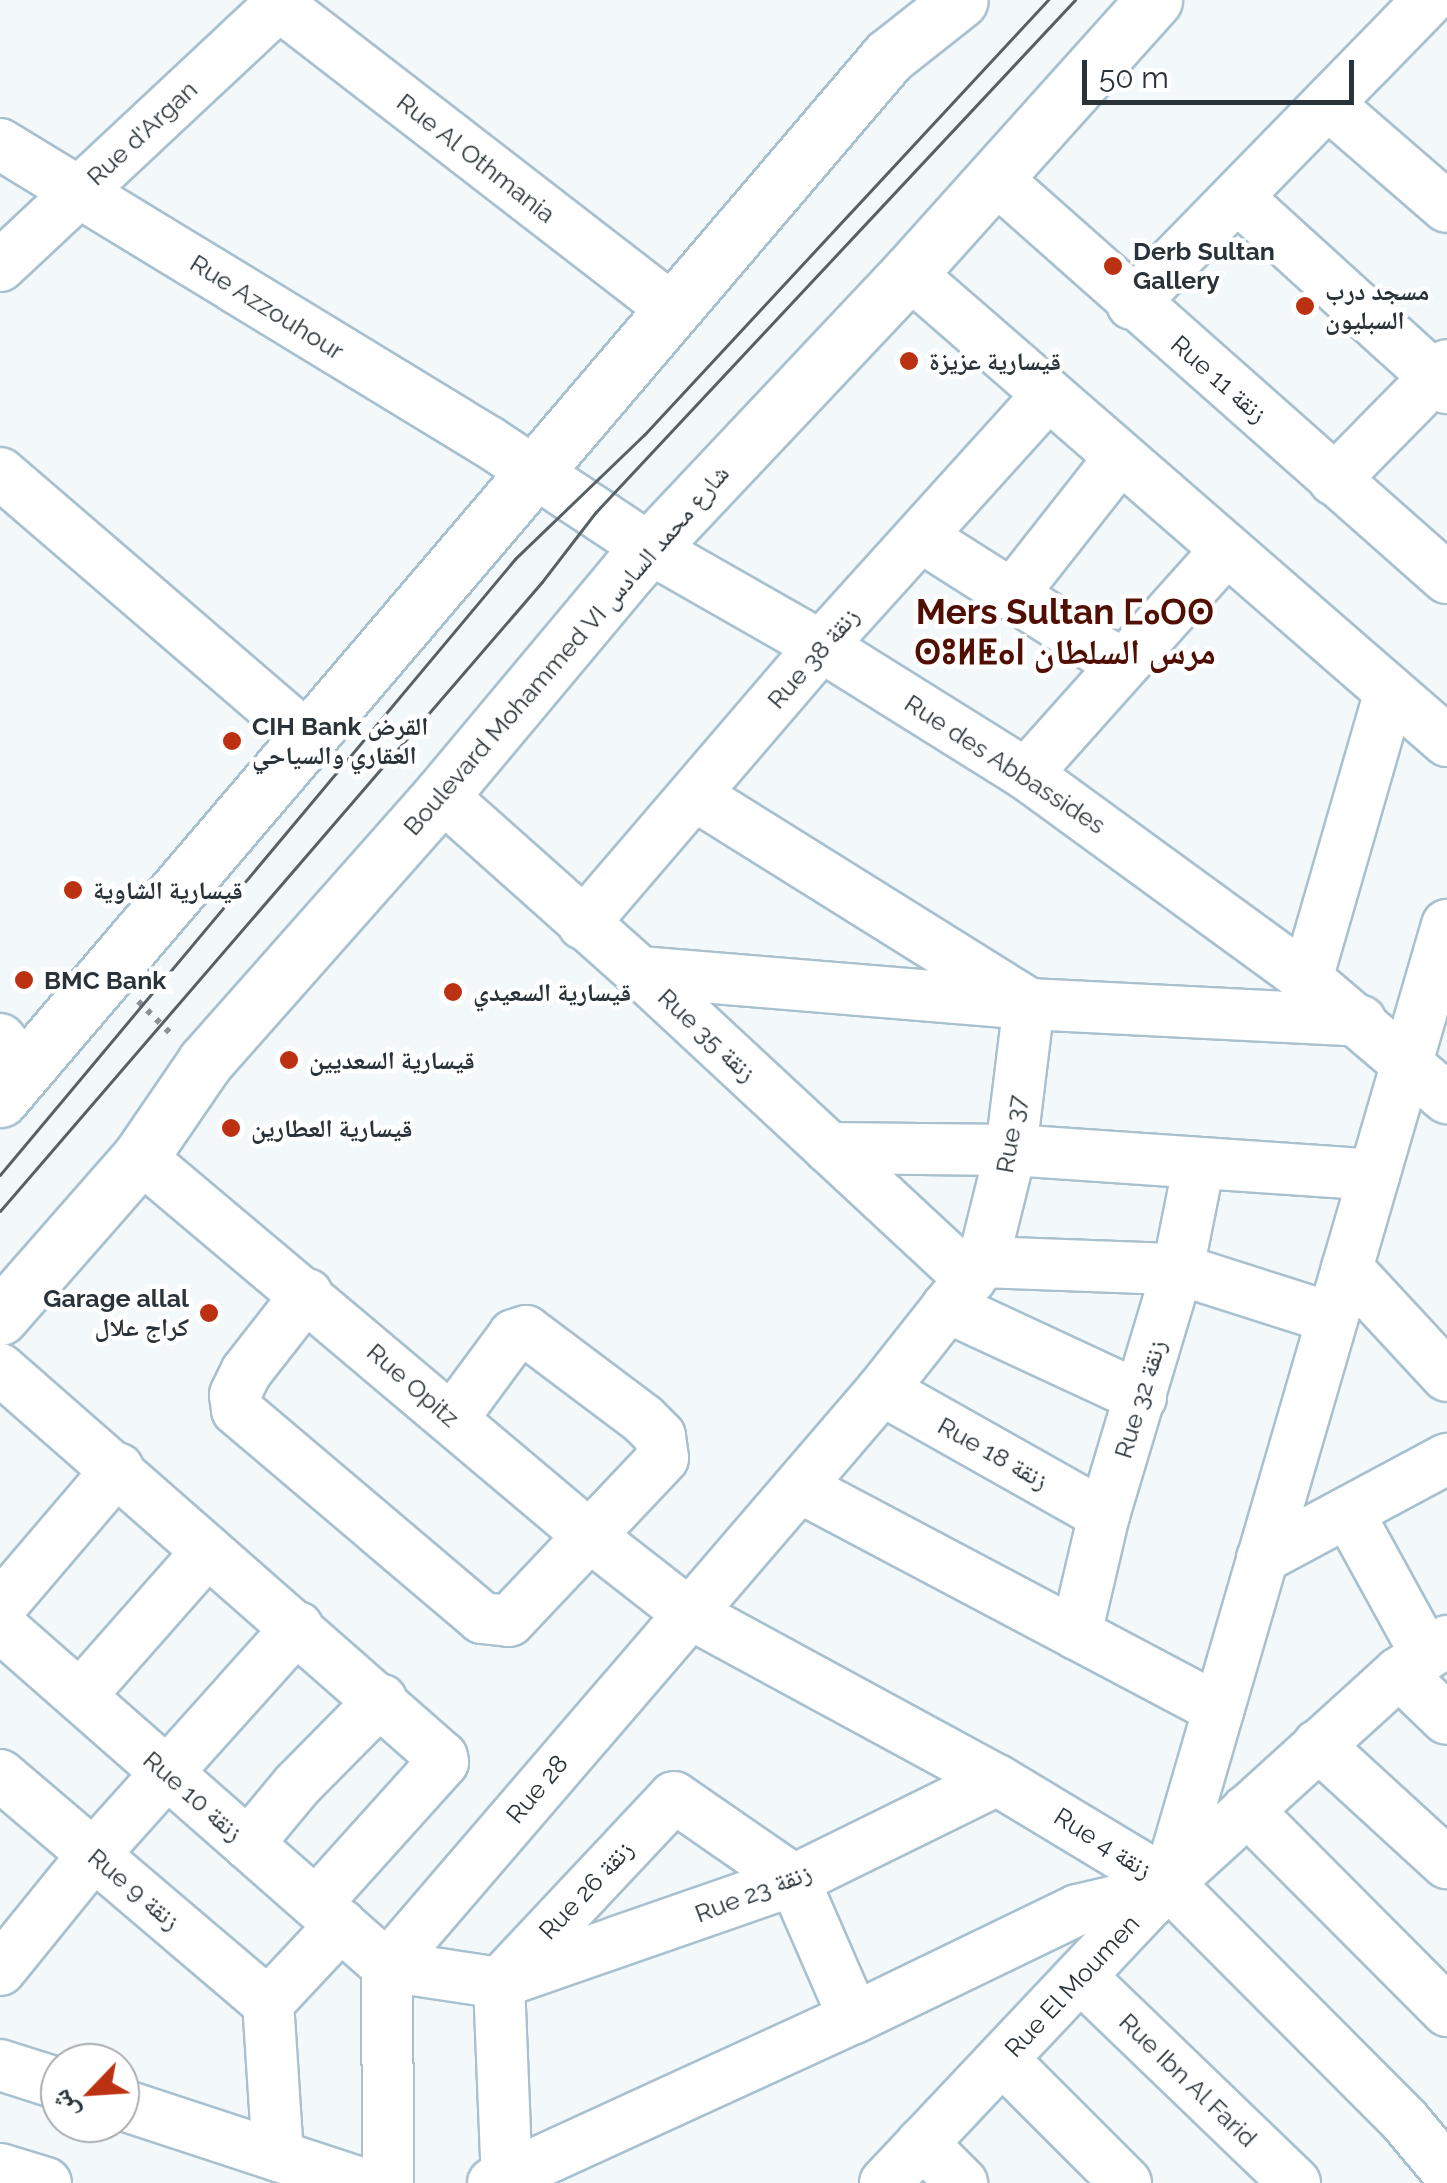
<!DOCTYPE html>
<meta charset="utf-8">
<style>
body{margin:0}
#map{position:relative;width:1447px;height:2183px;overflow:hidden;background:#f3f8fb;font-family:Raleway,"Noto Naskh Arabic","Noto Sans Tifinagh",sans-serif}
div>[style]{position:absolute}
.path>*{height:6px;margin-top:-3px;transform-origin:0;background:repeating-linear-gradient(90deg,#8c9398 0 5px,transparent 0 13px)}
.roads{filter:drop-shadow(2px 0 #a9c0cf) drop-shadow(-2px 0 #a9c0cf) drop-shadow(0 2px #a9c0cf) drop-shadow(0 -2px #a9c0cf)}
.minor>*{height:50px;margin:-25px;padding:0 25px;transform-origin:25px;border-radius:25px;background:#fff}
.major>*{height:55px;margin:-27.5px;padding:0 27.5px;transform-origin:27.5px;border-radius:27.5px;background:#fff}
.tram>*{height:2.5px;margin:-1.25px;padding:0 1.25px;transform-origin:1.25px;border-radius:1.25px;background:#576065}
.dots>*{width:28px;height:28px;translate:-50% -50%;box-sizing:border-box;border:5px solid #fff;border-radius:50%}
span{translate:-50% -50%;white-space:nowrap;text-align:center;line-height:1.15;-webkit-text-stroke:9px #fff;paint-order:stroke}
.street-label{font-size:25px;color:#293339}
.poi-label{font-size:25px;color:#293339;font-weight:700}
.left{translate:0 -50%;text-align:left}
.right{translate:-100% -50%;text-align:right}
.district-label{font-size:35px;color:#510e02;font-weight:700}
.north{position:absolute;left:40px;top:2043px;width:100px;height:100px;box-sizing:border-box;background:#fff;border:2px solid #a9adb0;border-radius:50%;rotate:245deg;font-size:28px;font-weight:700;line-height:40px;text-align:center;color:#293339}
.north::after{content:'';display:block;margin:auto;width:35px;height:45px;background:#bc3112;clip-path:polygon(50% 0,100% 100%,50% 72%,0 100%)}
.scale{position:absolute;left:1082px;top:60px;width:272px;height:45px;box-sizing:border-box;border:5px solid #293339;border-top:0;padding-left:12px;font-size:30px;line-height:35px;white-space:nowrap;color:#293339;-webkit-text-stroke:8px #fff;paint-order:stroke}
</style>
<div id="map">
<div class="path">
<i style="left:138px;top:1001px;width:48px;rotate:45deg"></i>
</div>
<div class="roads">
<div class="minor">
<i style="left:279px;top:5px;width:498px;rotate:37.7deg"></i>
<i style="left:1328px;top:104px;width:157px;rotate:40.9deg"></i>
<i style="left:0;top:144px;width:573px;rotate:31.36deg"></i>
<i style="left:489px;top:442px;width:192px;rotate:33.5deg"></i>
<i style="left:649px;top:548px;width:198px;rotate:29.7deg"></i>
<i style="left:821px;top:646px;width:242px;rotate:32deg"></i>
<i style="left:1026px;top:774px;width:348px;rotate:36.1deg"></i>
<i style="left:1307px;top:979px;width:184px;rotate:40.4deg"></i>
<i style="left:994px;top:177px;width:605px;rotate:41.52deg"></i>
<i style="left:1237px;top:197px;width:284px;rotate:42.3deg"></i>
<i style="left:0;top:266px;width:389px;rotate:-43.1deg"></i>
<i style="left:909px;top:273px;width:713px;rotate:41.02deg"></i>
<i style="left:1132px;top:304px;width:425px;rotate:-45.7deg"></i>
<i style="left:0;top:473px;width:408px;rotate:40.7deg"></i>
<i style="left:1334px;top:480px;width:161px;rotate:-45.5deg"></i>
<i style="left:921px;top:537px;width:239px;rotate:32.4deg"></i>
<i style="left:1012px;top:595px;width:173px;rotate:-51.8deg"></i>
<i style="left:1026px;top:774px;width:300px;rotate:-48.2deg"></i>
<i style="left:441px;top:795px;width:266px;rotate:41.7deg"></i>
<i style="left:640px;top:972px;width:451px;rotate:42.9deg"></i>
<i style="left:583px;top:924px;width:366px;rotate:-49.4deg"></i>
<i style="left:821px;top:646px;width:337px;rotate:-47.9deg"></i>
<i style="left:640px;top:972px;width:390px;rotate:4.7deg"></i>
<i style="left:1029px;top:1004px;width:332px;rotate:2.9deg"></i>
<i style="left:1307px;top:979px;width:299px;rotate:-73.9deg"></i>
<i style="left:0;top:1039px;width:40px;rotate:51deg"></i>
<i style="left:829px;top:1148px;width:182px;rotate:0.6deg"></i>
<i style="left:1011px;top:1150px;width:364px;rotate:3.9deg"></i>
<i style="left:140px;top:1157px;width:590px;rotate:40.12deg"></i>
<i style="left:591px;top:1537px;width:122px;rotate:38deg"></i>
<i style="left:687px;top:1612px;width:353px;rotate:28.5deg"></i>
<i style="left:997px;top:1780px;width:200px;rotate:31.1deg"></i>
<i style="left:1168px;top:1883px;width:336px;rotate:45.1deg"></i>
<i style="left:1405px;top:2121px;width:65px;rotate:50deg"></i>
<i style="left:983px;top:1262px;width:195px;rotate:2.1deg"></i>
<i style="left:1178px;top:1269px;width:162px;rotate:17.7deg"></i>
<i style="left:1347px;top:1268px;width:147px;rotate:47.2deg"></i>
<i style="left:307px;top:1294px;width:99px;rotate:128deg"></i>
<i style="left:246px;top:1372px;width:25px;rotate:116deg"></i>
<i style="left:235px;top:1395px;width:15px;rotate:82deg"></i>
<i style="left:237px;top:1410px;width:321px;rotate:40.3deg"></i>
<i style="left:482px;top:1618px;width:27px;rotate:6deg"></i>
<i style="left:509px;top:1621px;width:224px;rotate:-46.6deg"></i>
<i style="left:663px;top:1458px;width:22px;rotate:-98deg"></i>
<i style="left:660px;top:1436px;width:24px;rotate:-135deg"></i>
<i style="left:643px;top:1419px;width:146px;rotate:-143.1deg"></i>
<i style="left:526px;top:1331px;width:13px;rotate:162deg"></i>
<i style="left:514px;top:1335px;width:104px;rotate:126.4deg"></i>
<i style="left:947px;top:1307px;width:214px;rotate:24.9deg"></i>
<i style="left:0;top:1369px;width:588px;rotate:41.28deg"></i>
<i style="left:442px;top:1757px;width:5px;rotate:79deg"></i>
<i style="left:443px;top:1762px;width:190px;rotate:132deg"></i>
<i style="left:882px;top:1390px;width:255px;rotate:29.4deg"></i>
<i style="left:799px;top:1487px;width:475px;rotate:27.9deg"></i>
<i style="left:1349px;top:1514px;width:160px;rotate:61.2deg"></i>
<i style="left:1262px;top:1558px;width:210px;rotate:-28.2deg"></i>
<i style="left:0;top:1607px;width:182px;rotate:-49.5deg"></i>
<i style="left:0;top:1626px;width:515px;rotate:41.3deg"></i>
<i style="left:1076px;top:1634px;width:122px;rotate:-76.8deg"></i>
<i style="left:1104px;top:1515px;width:257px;rotate:-73.3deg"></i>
<i style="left:1178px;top:1269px;width:107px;rotate:-78.7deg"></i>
<i style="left:1399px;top:1673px;width:66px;rotate:43.8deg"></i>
<i style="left:80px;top:1696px;width:193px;rotate:-48.6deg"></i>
<i style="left:1318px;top:1745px;width:175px;rotate:42.5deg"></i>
<i style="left:0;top:1775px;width:352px;rotate:40.4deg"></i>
<i style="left:1247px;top:1810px;width:284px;rotate:45.1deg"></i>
<i style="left:248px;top:1844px;width:77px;rotate:-50.3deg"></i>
<i style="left:297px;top:1785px;width:120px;rotate:-45.3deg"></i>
<i style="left:794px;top:1880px;width:150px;rotate:66.5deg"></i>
<i style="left:1168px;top:1883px;width:998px;rotate:-73.76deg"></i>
<i style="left:387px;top:1966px;width:759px;rotate:-49.33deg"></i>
<i style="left:882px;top:1390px;width:163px;rotate:-51.7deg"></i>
<i style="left:983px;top:1262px;width:115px;rotate:-76deg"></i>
<i style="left:1011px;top:1150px;width:147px;rotate:-83deg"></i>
<i style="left:1029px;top:1004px;width:394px;rotate:-148deg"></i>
<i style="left:387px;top:1966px;width:113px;rotate:8.6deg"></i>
<i style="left:499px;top:1983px;width:312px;rotate:-19.2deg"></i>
<i style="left:794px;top:1880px;width:226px;rotate:-26.2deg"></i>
<i style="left:387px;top:1966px;width:217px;rotate:89.7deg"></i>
<i style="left:0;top:1970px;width:149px;rotate:-51deg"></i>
<i style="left:94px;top:1854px;width:305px;rotate:-48.1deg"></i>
<i style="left:506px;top:1976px;width:245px;rotate:-46.8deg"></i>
<i style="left:674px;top:1797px;width:146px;rotate:34.7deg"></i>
<i style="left:1081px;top:1977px;width:297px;rotate:43.9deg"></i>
<i style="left:499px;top:1983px;width:195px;rotate:87.7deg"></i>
<i style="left:1003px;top:2060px;width:174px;rotate:45deg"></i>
<i style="left:0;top:2065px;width:63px;rotate:17.6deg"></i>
<i style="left:120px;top:2104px;width:253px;rotate:18.2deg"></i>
<i style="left:922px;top:2143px;width:57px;rotate:45deg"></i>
<i style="left:278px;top:2156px;width:153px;rotate:-93.7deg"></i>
<i style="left:268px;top:2003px;width:107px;rotate:-46.9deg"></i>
<i style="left:0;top:2169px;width:48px;rotate:16.9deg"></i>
<i style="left:493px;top:2183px;width:397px;rotate:-24.6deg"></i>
<i style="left:854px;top:2018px;width:248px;rotate:-25.8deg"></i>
<i style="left:1077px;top:1910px;width:36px;rotate:-13deg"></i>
<i style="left:1112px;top:1902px;width:38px"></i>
<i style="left:885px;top:2183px;width:412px;rotate:-46.7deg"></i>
<i style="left:1168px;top:1883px;width:312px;rotate:-42.3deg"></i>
<i style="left:1399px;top:1673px;width:58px;rotate:-33.7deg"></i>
</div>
<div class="major">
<i style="left:0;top:1099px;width:1370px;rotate:-49.56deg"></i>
<i style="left:889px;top:56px;width:90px;rotate:-38.3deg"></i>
<i style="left:0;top:1317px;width:213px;rotate:-48.8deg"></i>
<i style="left:140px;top:1157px;width:115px;rotate:-55.6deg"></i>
<i style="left:205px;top:1062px;width:356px;rotate:-48.5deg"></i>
<i style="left:441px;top:795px;width:293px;rotate:-50.1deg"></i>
<i style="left:629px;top:570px;width:408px;rotate:-46.7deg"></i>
<i style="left:909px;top:273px;width:367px;rotate:-48.1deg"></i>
</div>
</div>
<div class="tram">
<i style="left:0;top:1175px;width:803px;rotate:-50.1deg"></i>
<i style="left:515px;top:559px;width:179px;rotate:-43.9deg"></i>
<i style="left:644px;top:435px;width:594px;rotate:-47.12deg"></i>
<i style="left:0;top:1211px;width:830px;rotate:-49.25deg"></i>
<i style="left:542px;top:582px;width:88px;rotate:-52.4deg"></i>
<i style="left:596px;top:512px;width:701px;rotate:-46.91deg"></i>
</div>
<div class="dots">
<i style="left:1113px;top:266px;background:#bc3112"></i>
<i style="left:1305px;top:306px;background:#bc3112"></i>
<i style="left:909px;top:361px;background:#bc3112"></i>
<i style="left:232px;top:741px;background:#bc3112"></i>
<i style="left:73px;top:890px;background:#bc3112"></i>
<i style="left:24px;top:980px;background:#bc3112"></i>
<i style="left:453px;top:992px;background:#bc3112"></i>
<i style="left:289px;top:1060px;background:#bc3112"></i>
<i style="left:231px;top:1128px;background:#bc3112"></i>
<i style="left:209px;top:1313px;background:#bc3112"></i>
</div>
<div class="street-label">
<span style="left:142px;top:133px;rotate:-43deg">Rue d'Argan</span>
<span style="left:476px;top:158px;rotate:38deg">Rue Al Othmania</span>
<span style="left:267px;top:307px;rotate:32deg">Rue Azzouhour</span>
<span style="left:1219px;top:379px;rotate:41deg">Rue 11 زنقة</span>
<span style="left:566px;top:650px;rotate:-49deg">Boulevard Mohammed VI شارع محمد السادس</span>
<span style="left:813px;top:658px;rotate:-49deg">Rue 38 زنقة</span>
<span style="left:1005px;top:764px;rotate:33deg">Rue des Abbassides</span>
<span style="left:707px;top:1035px;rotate:43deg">Rue 35 زنقة</span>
<span style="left:1011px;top:1134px;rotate:-80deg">Rue 37</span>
<span style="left:413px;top:1385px;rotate:41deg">Rue Opitz</span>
<span style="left:1140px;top:1399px;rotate:-73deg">Rue 32 زنقة</span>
<span style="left:993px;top:1453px;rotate:29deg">Rue 18 زنقة</span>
<span style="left:537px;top:1789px;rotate:-50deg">Rue 28</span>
<span style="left:193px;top:1796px;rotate:41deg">Rue 10 زنقة</span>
<span style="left:1103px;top:1843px;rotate:32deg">Rue 4 زنقة</span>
<span style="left:134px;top:1889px;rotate:40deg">Rue 9 زنقة</span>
<span style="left:586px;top:1890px;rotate:-47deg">Rue 26 زنقة</span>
<span style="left:753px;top:1893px;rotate:-21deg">Rue 23 زنقة</span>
<span style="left:1072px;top:1986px;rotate:-47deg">Rue El Moumen</span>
<span style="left:1188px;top:2080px;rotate:44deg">Rue Ibn Al Farid</span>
</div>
<div class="poi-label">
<span class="left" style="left:1133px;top:266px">Derb Sultan<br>Gallery</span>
<span class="left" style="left:1325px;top:306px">مسجد درب<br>السبليون</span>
<span class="left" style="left:929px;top:361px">قيسارية عزيزة</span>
<span class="left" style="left:252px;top:741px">CIH Bank القرض<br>العقاري والسياحي</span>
<span class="left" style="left:93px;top:890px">قيسارية الشاوية</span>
<span class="left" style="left:44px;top:980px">BMC Bank</span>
<span class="left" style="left:473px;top:992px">قيسارية السعيدي</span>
<span class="left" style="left:309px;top:1060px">قيسارية السعديين</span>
<span class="left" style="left:251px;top:1128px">قيسارية العطارين</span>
<span class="right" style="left:189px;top:1313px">Garage allal<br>كراج علال</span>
</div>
<div class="district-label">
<span style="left:1065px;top:632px">Mers Sultan ⵎⴰⵔⵙ<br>ⵙⵓⵍⵟⴰⵏ مرس السلطان</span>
</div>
<div class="north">ش</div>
<div class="scale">50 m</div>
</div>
